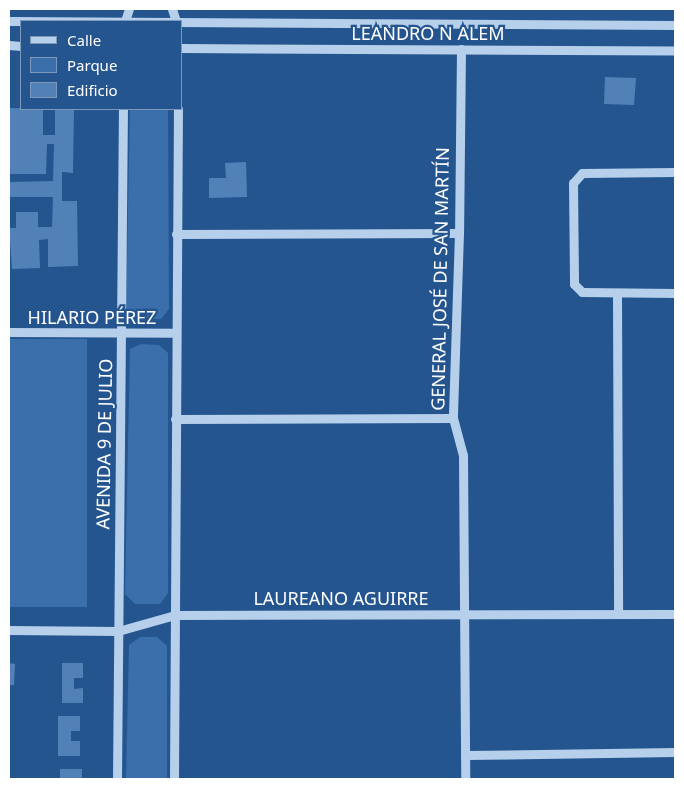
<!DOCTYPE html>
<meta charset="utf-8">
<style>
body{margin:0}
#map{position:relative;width:684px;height:788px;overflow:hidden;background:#25558f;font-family:"Noto Sans",sans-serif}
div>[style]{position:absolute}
.green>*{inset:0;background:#3a6fab}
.building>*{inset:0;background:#5281b7}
.minor>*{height:9px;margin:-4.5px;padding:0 4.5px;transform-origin:4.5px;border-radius:4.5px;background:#b6cfeb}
span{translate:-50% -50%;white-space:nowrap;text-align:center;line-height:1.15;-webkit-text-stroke:4.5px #25558f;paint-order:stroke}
.street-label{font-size:18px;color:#fff}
.frame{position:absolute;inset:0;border:10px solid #fff;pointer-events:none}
.legend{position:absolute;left:20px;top:20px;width:162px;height:90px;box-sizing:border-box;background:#25558f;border:1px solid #7c99bc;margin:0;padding:6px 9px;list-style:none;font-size:15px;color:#fff}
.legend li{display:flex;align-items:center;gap:10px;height:25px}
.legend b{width:25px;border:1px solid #7c99bc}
</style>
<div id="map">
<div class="green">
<i style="clip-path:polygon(130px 109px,168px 109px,169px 309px,161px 319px,135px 319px,126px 310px)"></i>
<i style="clip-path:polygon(9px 339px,87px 339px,87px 607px,9px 607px)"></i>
<i style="clip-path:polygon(141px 344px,159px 345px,168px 353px,168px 593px,160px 604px,135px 604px,125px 594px,130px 349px)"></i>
<i style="clip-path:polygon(140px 637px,157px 637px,167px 646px,167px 779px,126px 779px,129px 645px)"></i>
</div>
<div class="building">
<i style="clip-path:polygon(605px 77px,636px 78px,634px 105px,604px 104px)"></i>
<i style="clip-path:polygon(9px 108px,43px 109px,43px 135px,55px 135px,55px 109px,74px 109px,73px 173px,62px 172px,62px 201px,77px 201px,78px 266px,48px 267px,48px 239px,39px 240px,40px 268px,12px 269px,9px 228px,16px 228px,16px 212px,38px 212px,38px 227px,52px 227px,53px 197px,9px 197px,9px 182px,53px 181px,54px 144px,47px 144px,46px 174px,9px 174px)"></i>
<i style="clip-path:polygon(246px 162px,247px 197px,209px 198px,209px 178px,226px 178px,225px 163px)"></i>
<i style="clip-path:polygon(9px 663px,15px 664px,14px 685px,9px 685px)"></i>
<i style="clip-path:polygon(62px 663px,83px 663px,83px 678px,74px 678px,74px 689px,83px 688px,83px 703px,62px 703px)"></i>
<i style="clip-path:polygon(58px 716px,80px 716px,80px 731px,71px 731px,71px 741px,80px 741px,80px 756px,58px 756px)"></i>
<i style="clip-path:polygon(60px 769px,82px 769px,82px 779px,60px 779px)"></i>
</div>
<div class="minor">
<i style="left:172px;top:9px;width:13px;rotate:72deg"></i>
<i style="left:9px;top:21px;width:666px;rotate:0.34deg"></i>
<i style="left:125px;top:21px;width:13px;rotate:-72deg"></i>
<i style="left:9px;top:45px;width:12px;rotate:5deg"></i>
<i style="left:181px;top:48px;width:494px;rotate:0.3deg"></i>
<i style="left:461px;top:49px;width:184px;rotate:90.6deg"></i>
<i style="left:459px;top:233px;width:185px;rotate:91.9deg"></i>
<i style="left:453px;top:418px;width:38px;rotate:75deg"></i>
<i style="left:463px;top:455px;width:324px;rotate:89.6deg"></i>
<i style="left:675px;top:172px;width:93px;rotate:179.4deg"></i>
<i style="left:582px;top:173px;width:13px;rotate:132deg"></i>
<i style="left:573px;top:183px;width:101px;rotate:89.4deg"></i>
<i style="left:574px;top:284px;width:11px;rotate:45deg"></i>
<i style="left:582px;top:292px;width:93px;rotate:0.6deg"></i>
<i style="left:176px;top:234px;width:283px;rotate:-0.2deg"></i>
<i style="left:617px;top:293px;width:320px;rotate:89.8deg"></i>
<i style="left:9px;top:332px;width:167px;rotate:0.3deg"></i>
<i style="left:175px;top:419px;width:278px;rotate:-0.2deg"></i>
<i style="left:9px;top:630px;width:109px;rotate:0.5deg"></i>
<i style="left:118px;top:631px;width:59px;rotate:-15.7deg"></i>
<i style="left:175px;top:615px;width:500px;rotate:-0.11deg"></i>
<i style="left:465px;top:755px;width:210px;rotate:-0.8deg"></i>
<i style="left:117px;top:779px;width:670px;rotate:-89.49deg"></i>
<i style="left:174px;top:779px;width:670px;rotate:-89.66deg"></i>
</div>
<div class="street-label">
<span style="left:428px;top:33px">LEANDRO N ALEM</span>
<span style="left:440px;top:279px;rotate:-89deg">GENERAL JOSÉ DE SAN MARTÍN</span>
<span style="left:92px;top:317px">HILARIO PÉREZ</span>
<span style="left:104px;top:444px;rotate:-89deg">AVENIDA 9 DE JULIO</span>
<span style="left:341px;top:598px">LAUREANO AGUIRRE</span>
</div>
<div class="frame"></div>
<ul class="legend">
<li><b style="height:6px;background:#b6cfeb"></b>Calle</li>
<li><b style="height:14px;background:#3a6fab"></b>Parque</li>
<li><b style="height:14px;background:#5281b7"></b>Edificio</li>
</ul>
</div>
